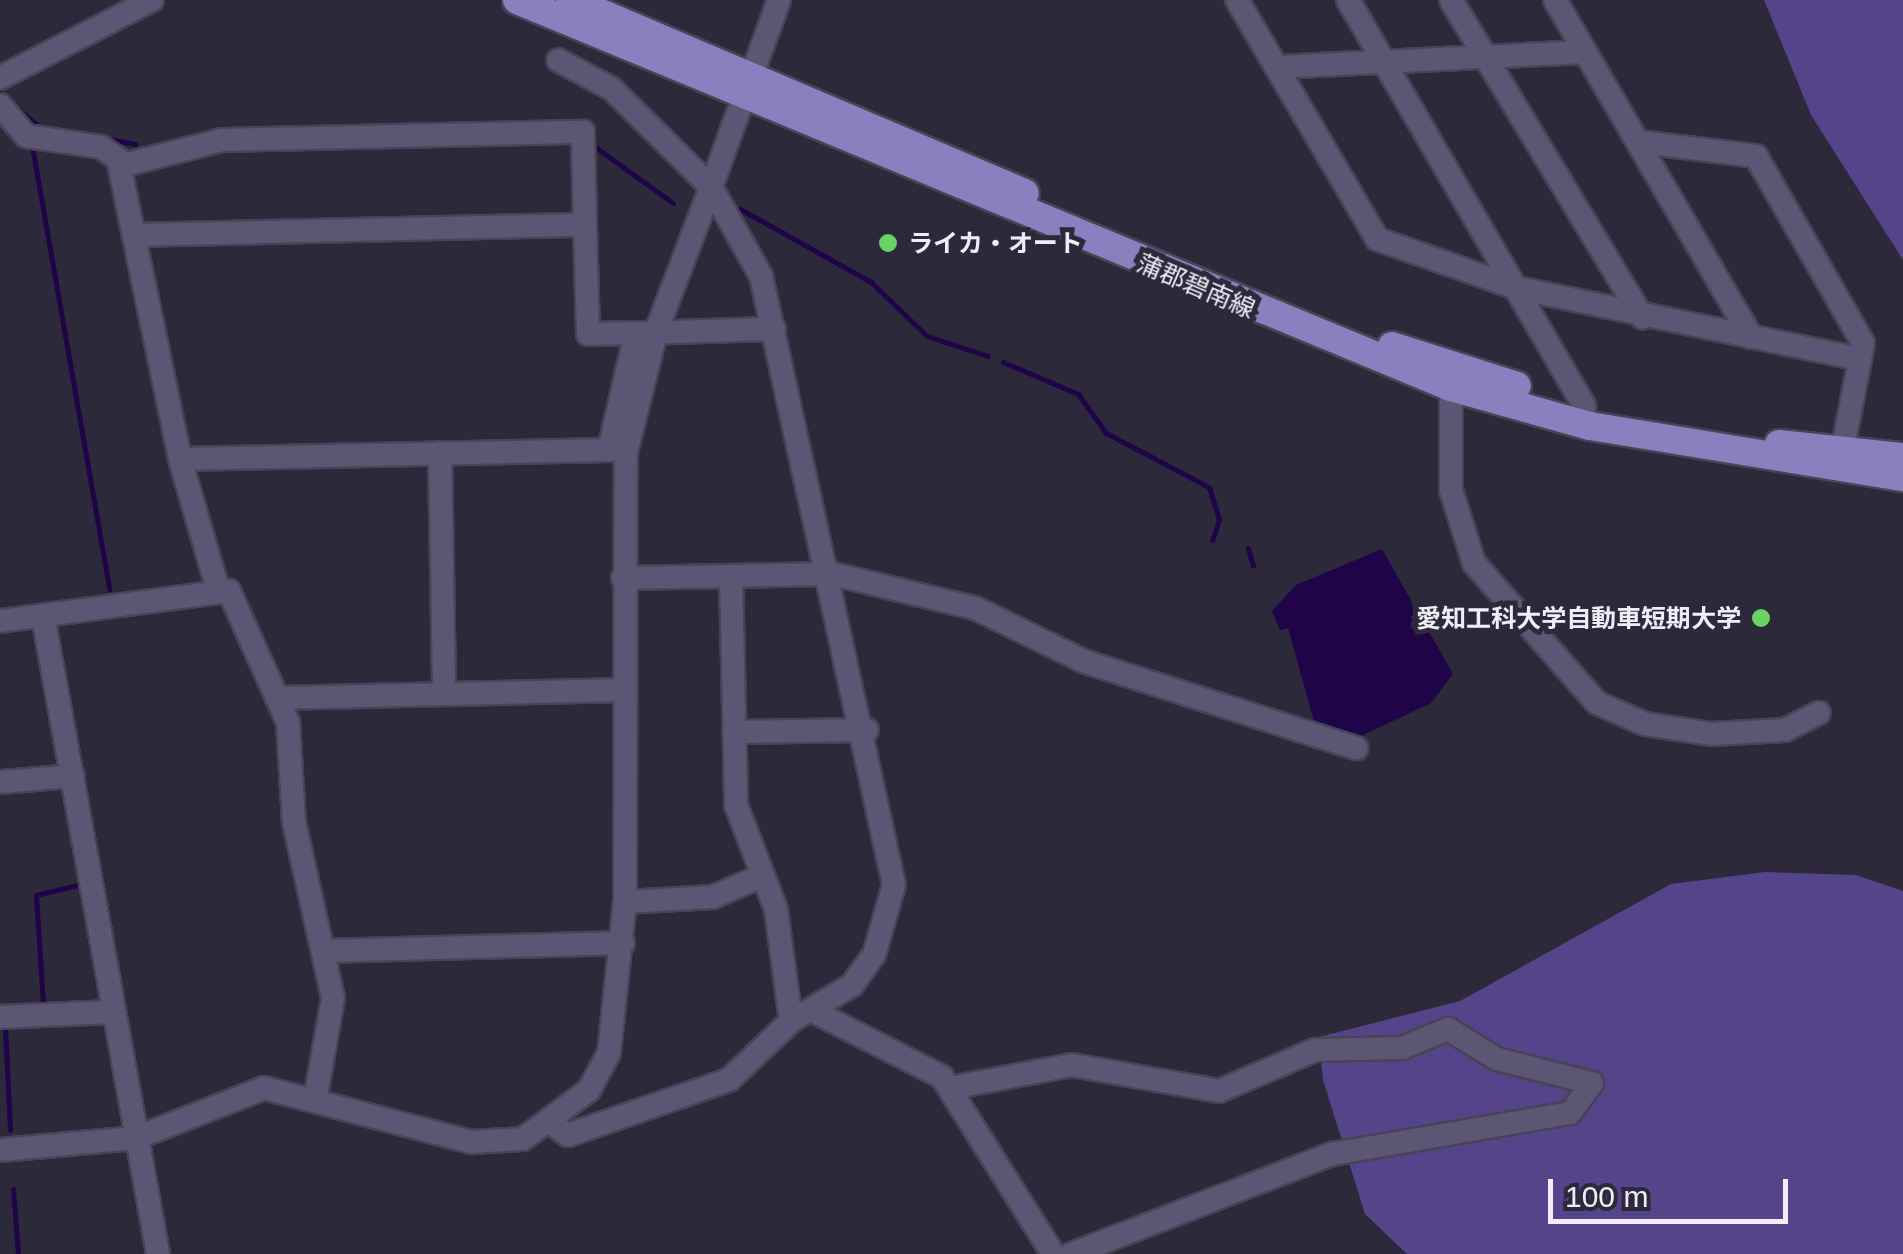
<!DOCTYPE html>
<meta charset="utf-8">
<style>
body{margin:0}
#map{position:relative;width:1903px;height:1254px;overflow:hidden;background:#2c293a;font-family:Helvetica,"Noto Sans JP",sans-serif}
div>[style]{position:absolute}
.forest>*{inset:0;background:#554489}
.water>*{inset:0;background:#1f0447}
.stream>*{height:5px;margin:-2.5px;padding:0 2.5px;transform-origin:2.5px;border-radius:2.5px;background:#1f0447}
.roads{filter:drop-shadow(2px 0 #474455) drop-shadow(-2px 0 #474455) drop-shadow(0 2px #474455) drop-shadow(0 -2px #474455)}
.minor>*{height:22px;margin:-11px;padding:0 11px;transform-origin:11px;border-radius:11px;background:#5c5675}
.major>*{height:28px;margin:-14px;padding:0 14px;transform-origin:14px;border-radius:14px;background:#8c7fbf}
.dots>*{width:28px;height:28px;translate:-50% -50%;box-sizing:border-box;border:5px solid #2c293a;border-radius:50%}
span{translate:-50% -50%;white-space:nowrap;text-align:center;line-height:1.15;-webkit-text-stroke:10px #2c293a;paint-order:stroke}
.poi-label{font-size:25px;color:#efedf9;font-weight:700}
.left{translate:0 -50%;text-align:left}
.right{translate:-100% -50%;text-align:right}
.street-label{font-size:25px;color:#efedf9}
.scale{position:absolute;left:1548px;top:1179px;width:240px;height:45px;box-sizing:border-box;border:5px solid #efedf9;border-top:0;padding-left:12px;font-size:30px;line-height:35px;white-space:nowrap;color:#efedf9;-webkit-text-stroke:8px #2c293a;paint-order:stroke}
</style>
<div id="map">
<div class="forest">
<i style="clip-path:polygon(1764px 0,1903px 0,1903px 260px,1811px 115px)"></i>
<i style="clip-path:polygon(1765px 872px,1856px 875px,1903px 891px,1903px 1254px,1407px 1254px,1365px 1214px,1323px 1080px,1319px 1037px,1460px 1001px,1671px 884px)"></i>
</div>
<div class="water">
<i style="clip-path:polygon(1382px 549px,1453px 674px,1431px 703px,1353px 740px,1316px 728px,1288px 628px,1280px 630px,1272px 611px,1296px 585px)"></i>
</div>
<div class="stream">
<i style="left:0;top:93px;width:52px;rotate:41.1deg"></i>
<i style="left:104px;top:138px;width:32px;rotate:11deg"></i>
<i style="left:591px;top:144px;width:101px;rotate:35.7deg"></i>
<i style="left:32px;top:146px;width:450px;rotate:80.1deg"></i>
<i style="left:740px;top:209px;width:150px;rotate:29.1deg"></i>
<i style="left:871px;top:282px;width:78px;rotate:44deg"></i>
<i style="left:927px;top:336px;width:64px;rotate:18.2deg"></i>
<i style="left:1003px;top:362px;width:82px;rotate:23.1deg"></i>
<i style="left:1078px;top:394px;width:48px;rotate:54.3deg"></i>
<i style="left:1106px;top:433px;width:116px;rotate:27.7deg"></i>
<i style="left:1209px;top:487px;width:34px;rotate:73deg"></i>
<i style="left:1219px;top:520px;width:21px;rotate:109deg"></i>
<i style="left:1248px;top:548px;width:18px;rotate:74deg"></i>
<i style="left:43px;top:1004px;width:109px;rotate:-93.7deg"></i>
<i style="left:36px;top:895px;width:42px;rotate:-13.7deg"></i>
<i style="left:5px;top:1027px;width:103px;rotate:87.2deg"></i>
<i style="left:13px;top:1189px;width:65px;rotate:85.6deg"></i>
</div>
<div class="roads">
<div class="minor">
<i style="left:1237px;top:0;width:277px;rotate:59.6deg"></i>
<i style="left:1377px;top:239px;width:148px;rotate:19.3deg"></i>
<i style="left:1517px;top:288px;width:350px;rotate:11.7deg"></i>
<i style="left:1860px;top:359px;width:16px;rotate:-79deg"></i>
<i style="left:1863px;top:343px;width:215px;rotate:-119.8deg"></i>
<i style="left:1756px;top:156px;width:117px;rotate:-173.1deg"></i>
<i style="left:1348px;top:0;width:470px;rotate:59.8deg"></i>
<i style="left:1451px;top:0;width:371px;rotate:58.9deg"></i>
<i style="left:1555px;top:0;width:390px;rotate:59.8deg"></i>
<i style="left:1278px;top:67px;width:306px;rotate:-2.8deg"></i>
<i style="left:0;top:78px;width:171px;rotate:-27.2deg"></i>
<i style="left:0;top:105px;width:40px;rotate:50deg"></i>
<i style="left:26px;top:136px;width:76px;rotate:8.3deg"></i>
<i style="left:101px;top:147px;width:21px;rotate:35deg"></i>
<i style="left:118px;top:159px;width:306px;rotate:78.3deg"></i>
<i style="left:180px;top:459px;width:132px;rotate:73.8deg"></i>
<i style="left:120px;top:166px;width:105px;rotate:-14.3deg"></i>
<i style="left:222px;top:140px;width:361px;rotate:-1.3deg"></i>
<i style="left:583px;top:132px;width:93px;rotate:88.8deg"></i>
<i style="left:134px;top:235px;width:451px;rotate:-1.3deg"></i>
<i style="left:585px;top:225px;width:109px;rotate:88.4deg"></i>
<i style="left:588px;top:334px;width:48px;rotate:-1.2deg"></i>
<i style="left:636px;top:333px;width:120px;rotate:103deg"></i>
<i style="left:609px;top:450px;width:429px;rotate:178.8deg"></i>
<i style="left:645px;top:333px;width:129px;rotate:-1.8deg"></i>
<i style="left:1451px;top:387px;width:103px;rotate:90deg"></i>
<i style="left:1451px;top:490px;width:77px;rotate:72.5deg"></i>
<i style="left:1474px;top:563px;width:186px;rotate:48.7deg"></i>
<i style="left:1597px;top:703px;width:52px;rotate:23.6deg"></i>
<i style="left:1645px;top:724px;width:68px;rotate:8.5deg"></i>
<i style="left:1712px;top:734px;width:73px;rotate:-3.1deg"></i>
<i style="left:1785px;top:730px;width:38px;rotate:-27deg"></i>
<i style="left:1842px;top:452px;width:95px;rotate:-79deg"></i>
<i style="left:440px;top:453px;width:241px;rotate:89deg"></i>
<i style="left:731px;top:576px;width:229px;rotate:88.7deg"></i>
<i style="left:736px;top:805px;width:111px;rotate:69deg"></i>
<i style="left:776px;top:909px;width:113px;rotate:82.4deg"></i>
<i style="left:623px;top:578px;width:210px;rotate:-1.1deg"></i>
<i style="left:833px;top:574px;width:146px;rotate:13.5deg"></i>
<i style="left:975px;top:608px;width:120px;rotate:26.1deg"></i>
<i style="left:1083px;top:661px;width:287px;rotate:17.7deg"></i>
<i style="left:43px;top:616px;width:648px;rotate:79.78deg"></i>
<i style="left:0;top:621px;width:231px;rotate:-7.5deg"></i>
<i style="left:229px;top:591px;width:144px;rotate:65.8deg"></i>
<i style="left:288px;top:722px;width:100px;rotate:86.6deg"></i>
<i style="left:294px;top:822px;width:180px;rotate:77.5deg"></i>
<i style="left:333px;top:998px;width:97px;rotate:100deg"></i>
<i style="left:277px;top:698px;width:348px;rotate:-1.3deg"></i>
<i style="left:734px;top:732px;width:133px;rotate:-0.9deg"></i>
<i style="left:0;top:782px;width:73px;rotate:-4.7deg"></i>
<i style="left:625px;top:902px;width:88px;rotate:-3.3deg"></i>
<i style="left:713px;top:897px;width:50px;rotate:-23.5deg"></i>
<i style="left:323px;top:951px;width:300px;rotate:-1.5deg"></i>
<i style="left:813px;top:1011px;width:145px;rotate:27.1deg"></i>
<i style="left:942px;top:1077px;width:209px;rotate:57.9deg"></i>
<i style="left:0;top:1017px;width:113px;rotate:-2.5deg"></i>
<i style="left:950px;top:1088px;width:124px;rotate:-10.7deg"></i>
<i style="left:1072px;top:1065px;width:149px;rotate:10deg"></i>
<i style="left:1219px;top:1091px;width:104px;rotate:-23.1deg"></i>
<i style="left:1315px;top:1050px;width:87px;rotate:-1.3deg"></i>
<i style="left:1402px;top:1048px;width:50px;rotate:-22.4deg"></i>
<i style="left:1448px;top:1029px;width:57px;rotate:31.5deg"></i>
<i style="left:1497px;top:1059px;width:98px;rotate:14.2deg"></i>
<i style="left:1592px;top:1083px;width:37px;rotate:126deg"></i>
<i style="left:1570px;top:1113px;width:242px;rotate:170.2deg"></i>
<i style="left:1332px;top:1154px;width:279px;rotate:159deg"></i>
<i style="left:552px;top:1124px;width:19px;rotate:35deg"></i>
<i style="left:568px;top:1135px;width:170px;rotate:-18.9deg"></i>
<i style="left:729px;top:1080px;width:86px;rotate:-43.6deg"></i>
<i style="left:791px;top:1021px;width:71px;rotate:-30.5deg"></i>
<i style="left:852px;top:985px;width:37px;rotate:-54deg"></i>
<i style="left:874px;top:955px;width:73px;rotate:-74.1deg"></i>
<i style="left:894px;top:885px;width:623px;rotate:-102.32deg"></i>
<i style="left:761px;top:276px;width:102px;rotate:-119.3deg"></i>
<i style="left:711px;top:187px;width:199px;rotate:-70deg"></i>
<i style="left:0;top:1150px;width:137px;rotate:-5deg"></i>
<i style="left:136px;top:1138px;width:137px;rotate:-21.3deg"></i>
<i style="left:264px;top:1088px;width:215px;rotate:14.6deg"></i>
<i style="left:472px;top:1142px;width:51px;rotate:-3.4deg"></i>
<i style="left:523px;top:1139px;width:82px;rotate:-36.6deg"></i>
<i style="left:589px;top:1090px;width:42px;rotate:-61.6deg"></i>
<i style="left:609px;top:1053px;width:152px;rotate:-84deg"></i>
<i style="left:625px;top:902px;width:450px;rotate:-89.9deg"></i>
<i style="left:626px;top:452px;width:124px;rotate:-76deg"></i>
<i style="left:656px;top:332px;width:155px;rotate:-69.2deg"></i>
<i style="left:711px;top:187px;width:139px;rotate:-135.3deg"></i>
<i style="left:612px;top:89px;width:61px;rotate:-151.8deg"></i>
</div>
<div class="major">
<i style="left:517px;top:0;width:1011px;rotate:22.51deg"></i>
<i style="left:1451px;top:387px;width:144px;rotate:15.7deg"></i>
<i style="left:1590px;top:426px;width:317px;rotate:9.3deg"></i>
<i style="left:570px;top:0;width:494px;rotate:23deg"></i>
<i style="left:1392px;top:346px;width:131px;rotate:17.7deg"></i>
<i style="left:1779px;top:444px;width:125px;rotate:6deg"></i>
</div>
</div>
<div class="dots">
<i style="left:888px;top:243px;background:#6ad364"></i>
<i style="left:1761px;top:618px;background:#6ad364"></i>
</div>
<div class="poi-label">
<span class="left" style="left:908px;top:243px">ライカ・オート</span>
<span class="right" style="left:1741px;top:618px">愛知工科大学自動車短期大学</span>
</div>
<div class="street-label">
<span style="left:1196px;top:286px;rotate:23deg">蒲郡碧南線</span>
</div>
<div class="scale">100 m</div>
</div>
